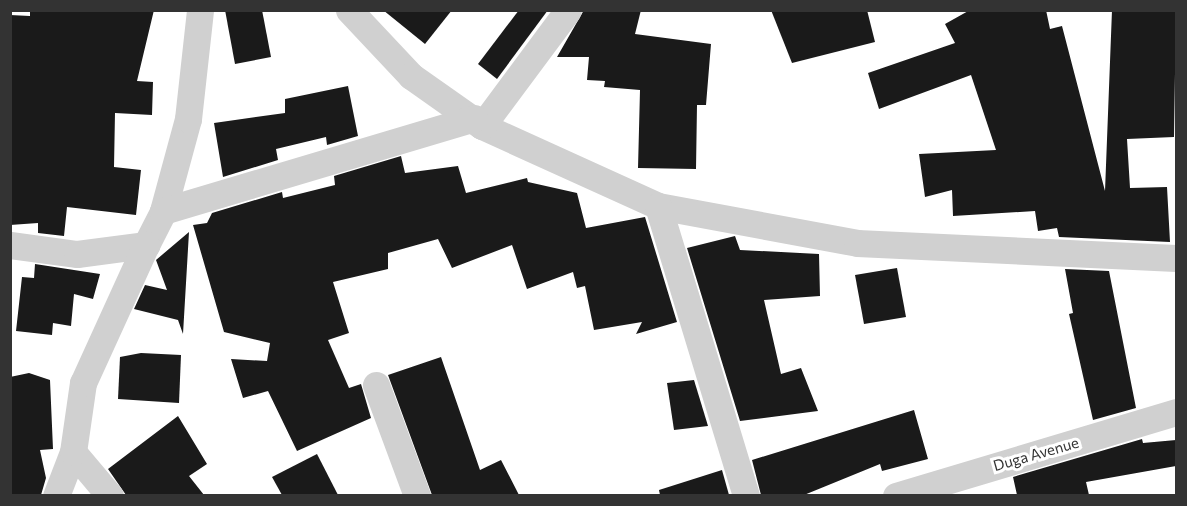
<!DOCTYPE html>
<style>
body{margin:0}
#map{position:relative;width:1187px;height:506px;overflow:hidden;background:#fff;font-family:Commissioner,sans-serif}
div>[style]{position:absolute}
.building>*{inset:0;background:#1a1a1a}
.minor>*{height:27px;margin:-13.5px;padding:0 13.5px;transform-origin:13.5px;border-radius:13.5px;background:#d0d0d0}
span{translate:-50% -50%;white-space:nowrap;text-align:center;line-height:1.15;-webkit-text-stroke:6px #fff;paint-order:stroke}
.street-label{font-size:15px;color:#333}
.frame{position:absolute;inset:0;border:12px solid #333;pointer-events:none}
</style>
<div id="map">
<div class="building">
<i style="clip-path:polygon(30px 10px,154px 10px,137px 81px,153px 82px,152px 115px,115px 113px,114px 167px,141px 170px,136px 215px,67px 207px,64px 236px,38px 233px,38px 223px,10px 225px,10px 15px,30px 16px)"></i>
<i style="clip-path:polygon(225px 10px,262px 10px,271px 57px,235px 64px)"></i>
<i style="clip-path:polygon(383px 10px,452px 10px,425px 44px)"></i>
<i style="clip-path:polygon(519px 10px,548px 10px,497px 79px,478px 64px)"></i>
<i style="clip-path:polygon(584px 10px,641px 10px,635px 34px,711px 44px,706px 105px,697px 105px,696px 169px,638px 168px,640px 90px,604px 87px,605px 81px,587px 80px,589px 57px,557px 57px)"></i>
<i style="clip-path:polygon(771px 10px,867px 10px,875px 42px,792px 63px)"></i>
<i style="clip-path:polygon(970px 10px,1046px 10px,1050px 29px,1062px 26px,1105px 191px,1112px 10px,1176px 10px,1174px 137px,1127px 139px,1130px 188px,1167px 187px,1170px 242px,1059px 237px,1057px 228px,1038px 231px,1035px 211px,953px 216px,952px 190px,925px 197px,919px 154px,996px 150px,971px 75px,879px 109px,868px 73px,955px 43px,945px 24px)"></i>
<i style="clip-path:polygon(348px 86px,358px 136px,327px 145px,326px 137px,276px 149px,278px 160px,223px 177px,214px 123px,285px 113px,285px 99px)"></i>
<i style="clip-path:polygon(401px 156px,405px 173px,458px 166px,466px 193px,527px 178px,528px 182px,577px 193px,586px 228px,645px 217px,677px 322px,636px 334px,642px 322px,594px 330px,585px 286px,577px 288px,573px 272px,527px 289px,512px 245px,452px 268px,438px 239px,388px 253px,388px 269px,333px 282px,349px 333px,328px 340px,349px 388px,361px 384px,371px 418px,297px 451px,268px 391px,243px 398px,231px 359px,267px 361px,270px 343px,224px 332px,193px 225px,207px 223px,212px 213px,282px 192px,283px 198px,335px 185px,334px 176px)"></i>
<i style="clip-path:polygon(189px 232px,183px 334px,178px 320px,134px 309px,145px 285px,167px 290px,156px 260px)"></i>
<i style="clip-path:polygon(735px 236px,740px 250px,819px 254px,820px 296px,764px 300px,781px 374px,801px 368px,818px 411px,740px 421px,687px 248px)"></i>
<i style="clip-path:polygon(35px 264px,100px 274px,93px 299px,74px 294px,71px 326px,53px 323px,52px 335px,16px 331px,22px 277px,34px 278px)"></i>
<i style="clip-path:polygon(897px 268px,906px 317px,864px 324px,855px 275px)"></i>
<i style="clip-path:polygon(1065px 269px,1109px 271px,1136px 408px,1093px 420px,1069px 314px,1073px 313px)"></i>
<i style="clip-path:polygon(141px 353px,181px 355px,179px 403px,118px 399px,120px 357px)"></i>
<i style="clip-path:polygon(441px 357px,480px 470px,501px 460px,519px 495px,432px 495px,388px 375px)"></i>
<i style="clip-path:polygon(29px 373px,50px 380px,53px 449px,40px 450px,46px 478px,41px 495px,10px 495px,10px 377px)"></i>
<i style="clip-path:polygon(694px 380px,708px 426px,674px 430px,667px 383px)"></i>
<i style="clip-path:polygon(914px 410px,928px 459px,882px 471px,880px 464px,804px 495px,761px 495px,752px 460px)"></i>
<i style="clip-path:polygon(178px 416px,207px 464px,189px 476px,204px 495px,126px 495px,108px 469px)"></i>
<i style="clip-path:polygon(1142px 439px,1143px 443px,1176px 440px,1176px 466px,1086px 482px,1089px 495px,1017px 495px,1013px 477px)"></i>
<i style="clip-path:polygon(317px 454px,338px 495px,282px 495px,272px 477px)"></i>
<i style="clip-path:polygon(722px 470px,729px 495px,660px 495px,659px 490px)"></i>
</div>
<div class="minor">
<i style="left:349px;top:10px;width:91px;rotate:46.8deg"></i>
<i style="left:411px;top:76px;width:87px;rotate:35.2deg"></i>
<i style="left:482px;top:126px;width:193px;rotate:24.4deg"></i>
<i style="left:658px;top:206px;width:202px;rotate:10.5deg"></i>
<i style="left:857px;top:243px;width:319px;rotate:2.7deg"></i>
<i style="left:482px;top:126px;width:144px;rotate:-53.4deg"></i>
<i style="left:658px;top:206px;width:303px;rotate:73.1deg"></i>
<i style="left:163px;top:211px;width:95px;rotate:-74.8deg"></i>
<i style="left:188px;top:119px;width:110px;rotate:-83.7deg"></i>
<i style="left:10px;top:245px;width:68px;rotate:7.7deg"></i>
<i style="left:77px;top:254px;width:70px;rotate:-7.4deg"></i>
<i style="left:146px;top:245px;width:38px;rotate:-63deg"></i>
<i style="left:163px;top:211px;width:325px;rotate:-16.6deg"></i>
<i style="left:376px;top:385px;width:118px;rotate:69.7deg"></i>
<i style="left:56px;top:496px;width:47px;rotate:-68.9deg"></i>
<i style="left:110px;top:496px;width:57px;rotate:-130.1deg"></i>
<i style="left:73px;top:452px;width:70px;rotate:-81.8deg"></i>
<i style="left:83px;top:383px;width:152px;rotate:-65.5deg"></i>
<i style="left:896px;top:496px;width:292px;rotate:-16.7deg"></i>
</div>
<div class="street-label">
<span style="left:1036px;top:454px;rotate:-16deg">Duga Avenue</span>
</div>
<div class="frame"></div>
</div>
